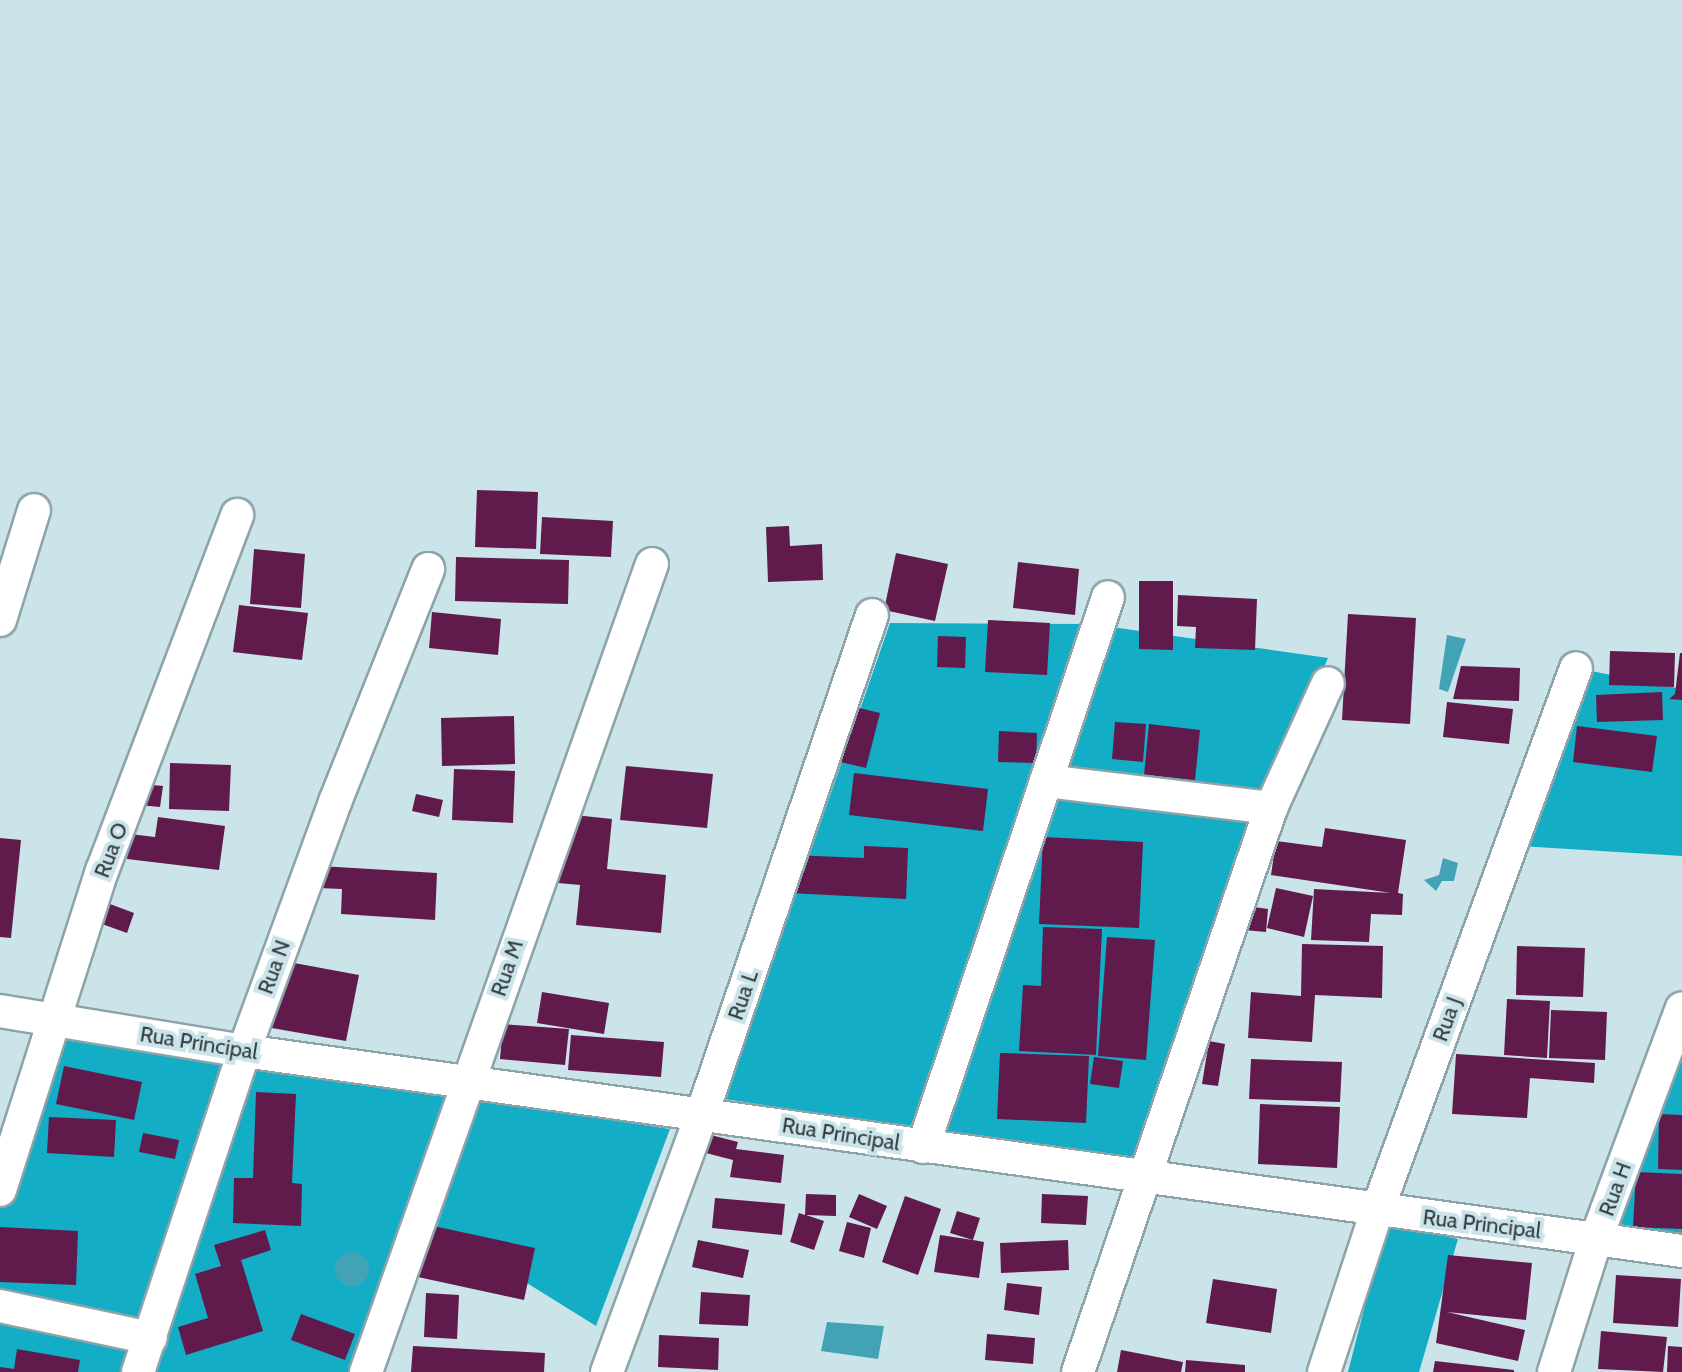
<!DOCTYPE html>
<style>
body{margin:0}
#map{position:relative;width:1682px;height:1372px;overflow:hidden;background:#cbe4ea;font-family:Cabin,sans-serif}
div>[style]{position:absolute}
.forest>*{inset:0;background:#13adc6}
.water>*{inset:0;background:#42a3b7}
.round{border-radius:50%}
.building>*{inset:0;background:#611a4c}
.roads{filter:drop-shadow(2px 0 #8ca3a9) drop-shadow(-2px 0 #8ca3a9) drop-shadow(0 2px #8ca3a9) drop-shadow(0 -2px #8ca3a9)}
.street>*{height:32px;margin:-16px;padding:0 16px;transform-origin:16px;border-radius:16px;background:#fff}
span{translate:-50% -50%;white-space:nowrap;text-align:center;line-height:1.15;-webkit-text-stroke:8px #cbe4ea;paint-order:stroke}
.street-label{font-size:22px;color:#323c3f}
</style>
<div id="map">
<div class="forest">
<i style="clip-path:polygon(890px 623px,1091px 624px,1328px 658px,1266px 796px,1141px 1164px,725px 1099px)"></i>
<i style="clip-path:polygon(1576px 668px,1682px 689px,1682px 856px,1520px 846px)"></i>
<i style="clip-path:polygon(1682px 1030px,1682px 1241px,1609px 1230px)"></i>
<i style="clip-path:polygon(58px 1036px,451px 1097px,350px 1372px,0 1372px,0 1201px)"></i>
<i style="clip-path:polygon(478px 1100px,670px 1129px,596px 1326px,437px 1227px)"></i>
<i style="clip-path:polygon(1386px 1223px,1458px 1239px,1419px 1372px,1348px 1372px)"></i>
</div>
<div class="water">
<i style="clip-path:polygon(1447px 635px,1466px 639px,1448px 692px,1439px 689px)"></i>
<i style="clip-path:polygon(1443px 858px,1458px 863px,1454px 881px,1442px 881px,1436px 891px,1424px 880px,1439px 875px)"></i>
<i class="round" style="left:335px;top:1252px;width:34px;height:34px"></i>
<i style="clip-path:polygon(827px 1322px,884px 1326px,878px 1359px,821px 1351px)"></i>
</div>
<div class="building">
<i style="clip-path:polygon(477px 490px,538px 492px,536px 549px,475px 547px)"></i>
<i style="clip-path:polygon(542px 517px,613px 521px,611px 557px,540px 554px)"></i>
<i style="clip-path:polygon(789px 526px,790px 546px,822px 544px,823px 580px,768px 582px,766px 527px)"></i>
<i style="clip-path:polygon(254px 549px,305px 554px,301px 608px,250px 604px)"></i>
<i style="clip-path:polygon(896px 553px,948px 564px,935px 621px,884px 610px)"></i>
<i style="clip-path:polygon(456px 557px,569px 560px,568px 604px,455px 601px)"></i>
<i style="clip-path:polygon(1018px 562px,1079px 569px,1075px 615px,1013px 608px)"></i>
<i style="clip-path:polygon(1139px 581px,1173px 581px,1173px 650px,1139px 649px)"></i>
<i style="clip-path:polygon(1178px 595px,1257px 599px,1255px 650px,1195px 648px,1196px 627px,1177px 626px)"></i>
<i style="clip-path:polygon(239px 605px,308px 613px,302px 660px,233px 652px)"></i>
<i style="clip-path:polygon(432px 612px,501px 619px,498px 655px,429px 648px)"></i>
<i style="clip-path:polygon(1348px 614px,1416px 618px,1410px 724px,1342px 720px)"></i>
<i style="clip-path:polygon(988px 620px,1050px 623px,1047px 675px,985px 672px)"></i>
<i style="clip-path:polygon(938px 636px,966px 637px,965px 668px,937px 667px)"></i>
<i style="clip-path:polygon(1610px 651px,1675px 653px,1674px 687px,1609px 685px)"></i>
<i style="clip-path:polygon(1680px 653px,1682px 653px,1682px 700px,1669px 699px,1675px 694px)"></i>
<i style="clip-path:polygon(1461px 666px,1520px 668px,1519px 701px,1453px 699px)"></i>
<i style="clip-path:polygon(1662px 692px,1663px 720px,1597px 722px,1596px 695px)"></i>
<i style="clip-path:polygon(1447px 702px,1513px 709px,1509px 744px,1443px 737px)"></i>
<i style="clip-path:polygon(851px 706px,880px 713px,866px 768px,836px 761px)"></i>
<i style="clip-path:polygon(514px 716px,515px 764px,442px 766px,441px 718px)"></i>
<i style="clip-path:polygon(1115px 722px,1146px 724px,1143px 762px,1112px 759px)"></i>
<i style="clip-path:polygon(1149px 724px,1200px 730px,1195px 780px,1144px 775px)"></i>
<i style="clip-path:polygon(1577px 726px,1657px 736px,1652px 772px,1573px 762px)"></i>
<i style="clip-path:polygon(999px 731px,1037px 733px,1036px 763px,998px 762px)"></i>
<i style="clip-path:polygon(170px 763px,231px 765px,229px 811px,169px 809px)"></i>
<i style="clip-path:polygon(626px 766px,713px 774px,707px 828px,620px 820px)"></i>
<i style="clip-path:polygon(454px 769px,515px 771px,513px 823px,452px 820px)"></i>
<i style="clip-path:polygon(854px 773px,988px 789px,983px 831px,849px 815px)"></i>
<i style="clip-path:polygon(142px 784px,163px 786px,160px 807px,139px 805px)"></i>
<i style="clip-path:polygon(416px 794px,443px 800px,439px 817px,412px 811px)"></i>
<i style="clip-path:polygon(565px 814px,612px 819px,607px 869px,666px 875px,661px 933px,576px 925px,580px 885px,558px 883px)"></i>
<i style="clip-path:polygon(158px 817px,225px 826px,219px 870px,127px 859px,130px 834px,155px 837px)"></i>
<i style="clip-path:polygon(1325px 828px,1406px 840px,1398px 893px,1403px 894px,1402px 915px,1371px 914px,1369px 942px,1311px 940px,1314px 889px,1391px 893px,1271px 875px,1276px 841px,1322px 847px)"></i>
<i style="clip-path:polygon(1043px 837px,1143px 842px,1139px 928px,1039px 924px)"></i>
<i style="clip-path:polygon(0 838px,21px 840px,11px 938px,0 937px)"></i>
<i style="clip-path:polygon(864px 846px,908px 848px,906px 899px,790px 893px,792px 855px,864px 858px)"></i>
<i style="clip-path:polygon(320px 866px,437px 873px,435px 920px,341px 914px,342px 889px,318px 888px)"></i>
<i style="clip-path:polygon(1276px 888px,1313px 896px,1304px 937px,1267px 928px)"></i>
<i style="clip-path:polygon(110px 904px,134px 913px,127px 933px,102px 924px)"></i>
<i style="clip-path:polygon(1247px 906px,1268px 909px,1266px 932px,1244px 930px)"></i>
<i style="clip-path:polygon(1043px 927px,1102px 929px,1096px 1055px,1019px 1051px,1023px 985px,1041px 986px)"></i>
<i style="clip-path:polygon(1107px 937px,1155px 940px,1146px 1060px,1098px 1056px)"></i>
<i style="clip-path:polygon(1302px 944px,1383px 946px,1382px 998px,1315px 995px,1312px 1042px,1248px 1038px,1251px 992px,1301px 996px)"></i>
<i style="clip-path:polygon(1517px 946px,1585px 948px,1583px 997px,1516px 995px)"></i>
<i style="clip-path:polygon(278px 960px,359px 975px,346px 1041px,266px 1027px)"></i>
<i style="clip-path:polygon(542px 992px,609px 1003px,604px 1034px,537px 1023px)"></i>
<i style="clip-path:polygon(1507px 999px,1550px 1001px,1547px 1058px,1504px 1055px)"></i>
<i style="clip-path:polygon(1551px 1010px,1607px 1012px,1605px 1060px,1549px 1058px)"></i>
<i style="clip-path:polygon(503px 1024px,569px 1029px,565px 1065px,500px 1059px)"></i>
<i style="clip-path:polygon(571px 1035px,664px 1042px,661px 1077px,568px 1070px)"></i>
<i style="clip-path:polygon(1209px 1041px,1225px 1044px,1218px 1086px,1202px 1084px)"></i>
<i style="clip-path:polygon(1000px 1053px,1089px 1056px,1086px 1123px,997px 1119px)"></i>
<i style="clip-path:polygon(1456px 1054px,1595px 1063px,1594px 1083px,1530px 1078px,1527px 1118px,1452px 1114px)"></i>
<i style="clip-path:polygon(1094px 1057px,1123px 1061px,1119px 1088px,1090px 1084px)"></i>
<i style="clip-path:polygon(1251px 1059px,1342px 1062px,1340px 1102px,1249px 1099px)"></i>
<i style="clip-path:polygon(64px 1066px,142px 1082px,134px 1120px,56px 1104px)"></i>
<i style="clip-path:polygon(256px 1092px,296px 1094px,292px 1183px,302px 1184px,301px 1226px,233px 1223px,234px 1178px,253px 1178px)"></i>
<i style="clip-path:polygon(1260px 1104px,1340px 1107px,1337px 1168px,1258px 1164px)"></i>
<i style="clip-path:polygon(1659px 1114px,1682px 1115px,1682px 1170px,1658px 1169px)"></i>
<i style="clip-path:polygon(49px 1117px,116px 1120px,114px 1157px,47px 1153px)"></i>
<i style="clip-path:polygon(143px 1133px,179px 1140px,175px 1159px,139px 1152px)"></i>
<i style="clip-path:polygon(707px 1134px,738px 1142px,736px 1149px,784px 1155px,781px 1183px,730px 1177px,733px 1160px,702px 1152px)"></i>
<i style="clip-path:polygon(1636px 1172px,1682px 1174px,1682px 1229px,1633px 1227px)"></i>
<i style="clip-path:polygon(806px 1194px,836px 1195px,836px 1216px,806px 1215px,824px 1221px,814px 1250px,790px 1242px,799px 1213px,805px 1215px)"></i>
<i style="clip-path:polygon(859px 1194px,887px 1206px,877px 1229px,849px 1217px)"></i>
<i style="clip-path:polygon(1042px 1194px,1088px 1196px,1086px 1225px,1041px 1223px)"></i>
<i style="clip-path:polygon(905px 1196px,941px 1209px,918px 1275px,882px 1262px)"></i>
<i style="clip-path:polygon(715px 1198px,785px 1204px,782px 1235px,712px 1228px)"></i>
<i style="clip-path:polygon(957px 1211px,980px 1218px,973px 1240px,984px 1242px,979px 1278px,934px 1272px,940px 1235px,973px 1240px,950px 1233px)"></i>
<i style="clip-path:polygon(847px 1222px,871px 1228px,864px 1258px,839px 1251px)"></i>
<i style="clip-path:polygon(429px 1225px,535px 1248px,524px 1300px,418px 1277px)"></i>
<i style="clip-path:polygon(0 1227px,78px 1231px,76px 1285px,0 1282px)"></i>
<i style="clip-path:polygon(265px 1230px,271px 1250px,241px 1260px,263px 1331px,186px 1355px,178px 1327px,208px 1318px,195px 1274px,221px 1266px,214px 1245px)"></i>
<i style="clip-path:polygon(698px 1240px,749px 1250px,743px 1278px,692px 1267px)"></i>
<i style="clip-path:polygon(1068px 1240px,1069px 1270px,1001px 1273px,1000px 1243px)"></i>
<i style="clip-path:polygon(1448px 1255px,1532px 1263px,1526px 1320px,1447px 1312px,1525px 1330px,1518px 1361px,1436px 1343px)"></i>
<i style="clip-path:polygon(1616px 1275px,1681px 1279px,1678px 1327px,1613px 1323px)"></i>
<i style="clip-path:polygon(1213px 1279px,1277px 1289px,1271px 1333px,1206px 1323px)"></i>
<i style="clip-path:polygon(1007px 1283px,1042px 1287px,1039px 1315px,1004px 1310px)"></i>
<i style="clip-path:polygon(701px 1292px,750px 1295px,748px 1326px,699px 1324px)"></i>
<i style="clip-path:polygon(426px 1293px,459px 1295px,457px 1339px,424px 1337px)"></i>
<i style="clip-path:polygon(301px 1314px,355px 1334px,345px 1360px,291px 1340px)"></i>
<i style="clip-path:polygon(1601px 1331px,1667px 1337px,1663px 1372px,1598px 1369px)"></i>
<i style="clip-path:polygon(987px 1334px,1035px 1338px,1033px 1364px,985px 1360px)"></i>
<i style="clip-path:polygon(659px 1335px,719px 1338px,718px 1370px,658px 1367px)"></i>
<i style="clip-path:polygon(413px 1346px,545px 1353px,544px 1372px,411px 1372px)"></i>
<i style="clip-path:polygon(1668px 1346px,1682px 1347px,1682px 1372px,1667px 1372px)"></i>
<i style="clip-path:polygon(17px 1349px,80px 1360px,78px 1372px,0 1372px,0 1367px,14px 1369px)"></i>
<i style="clip-path:polygon(1121px 1350px,1183px 1362px,1181px 1372px,1117px 1372px)"></i>
<i style="clip-path:polygon(1186px 1360px,1245px 1365px,1245px 1372px,1185px 1372px)"></i>
<i style="clip-path:polygon(1435px 1361px,1514px 1370px,1514px 1372px,1433px 1372px)"></i>
</div>
<div class="roads">
<div class="street">
<i style="left:0;top:620px;width:115px;rotate:-72.8deg"></i>
<i style="left:1046px;top:781px;width:227px;rotate:6.8deg"></i>
<i style="left:0;top:1011px;width:247px;rotate:9.3deg"></i>
<i style="left:244px;top:1051px;width:1452px;rotate:7.92deg"></i>
<i style="left:923px;top:1147px;width:580px;rotate:-71.41deg"></i>
<i style="left:0;top:1190px;width:335px;rotate:-72.3deg"></i>
<i style="left:102px;top:871px;width:381px;rotate:-69.2deg"></i>
<i style="left:0;top:1306px;width:154px;rotate:12deg"></i>
<i style="left:138px;top:1372px;width:338px;rotate:-71.7deg"></i>
<i style="left:244px;top:1051px;width:265px;rotate:-69.9deg"></i>
<i style="left:335px;top:802px;width:251px;rotate:-68.2deg"></i>
<i style="left:366px;top:1372px;width:857px;rotate:-70.51deg"></i>
<i style="left:607px;top:1372px;width:275px;rotate:-69.8deg"></i>
<i style="left:702px;top:1114px;width:527px;rotate:-71.19deg"></i>
<i style="left:1078px;top:1372px;width:596px;rotate:-71.11deg"></i>
<i style="left:1271px;top:808px;width:137px;rotate:-65.5deg"></i>
<i style="left:1324px;top:1372px;width:169px;rotate:-71.8deg"></i>
<i style="left:1377px;top:1211px;width:578px;rotate:-69.87deg"></i>
<i style="left:1554px;top:1372px;width:139px;rotate:-72.5deg"></i>
<i style="left:1596px;top:1239px;width:246px;rotate:-69.6deg"></i>
</div>
</div>
<div class="street-label">
<span style="left:111px;top:850px;rotate:-69deg">Rua O</span>
<span style="left:274px;top:967px;rotate:-70deg">Rua N</span>
<span style="left:507px;top:968px;rotate:-71deg">Rua M</span>
<span style="left:743px;top:995px;rotate:-71deg">Rua L</span>
<span style="left:1447px;top:1019px;rotate:-70deg">Rua J</span>
<span style="left:199px;top:1043px;rotate:9deg">Rua Principal</span>
<span style="left:841px;top:1134px;rotate:9deg">Rua Principal</span>
<span style="left:1615px;top:1189px;rotate:-70deg">Rua H</span>
<span style="left:1482px;top:1224px;rotate:7deg">Rua Principal</span>
</div>
</div>
